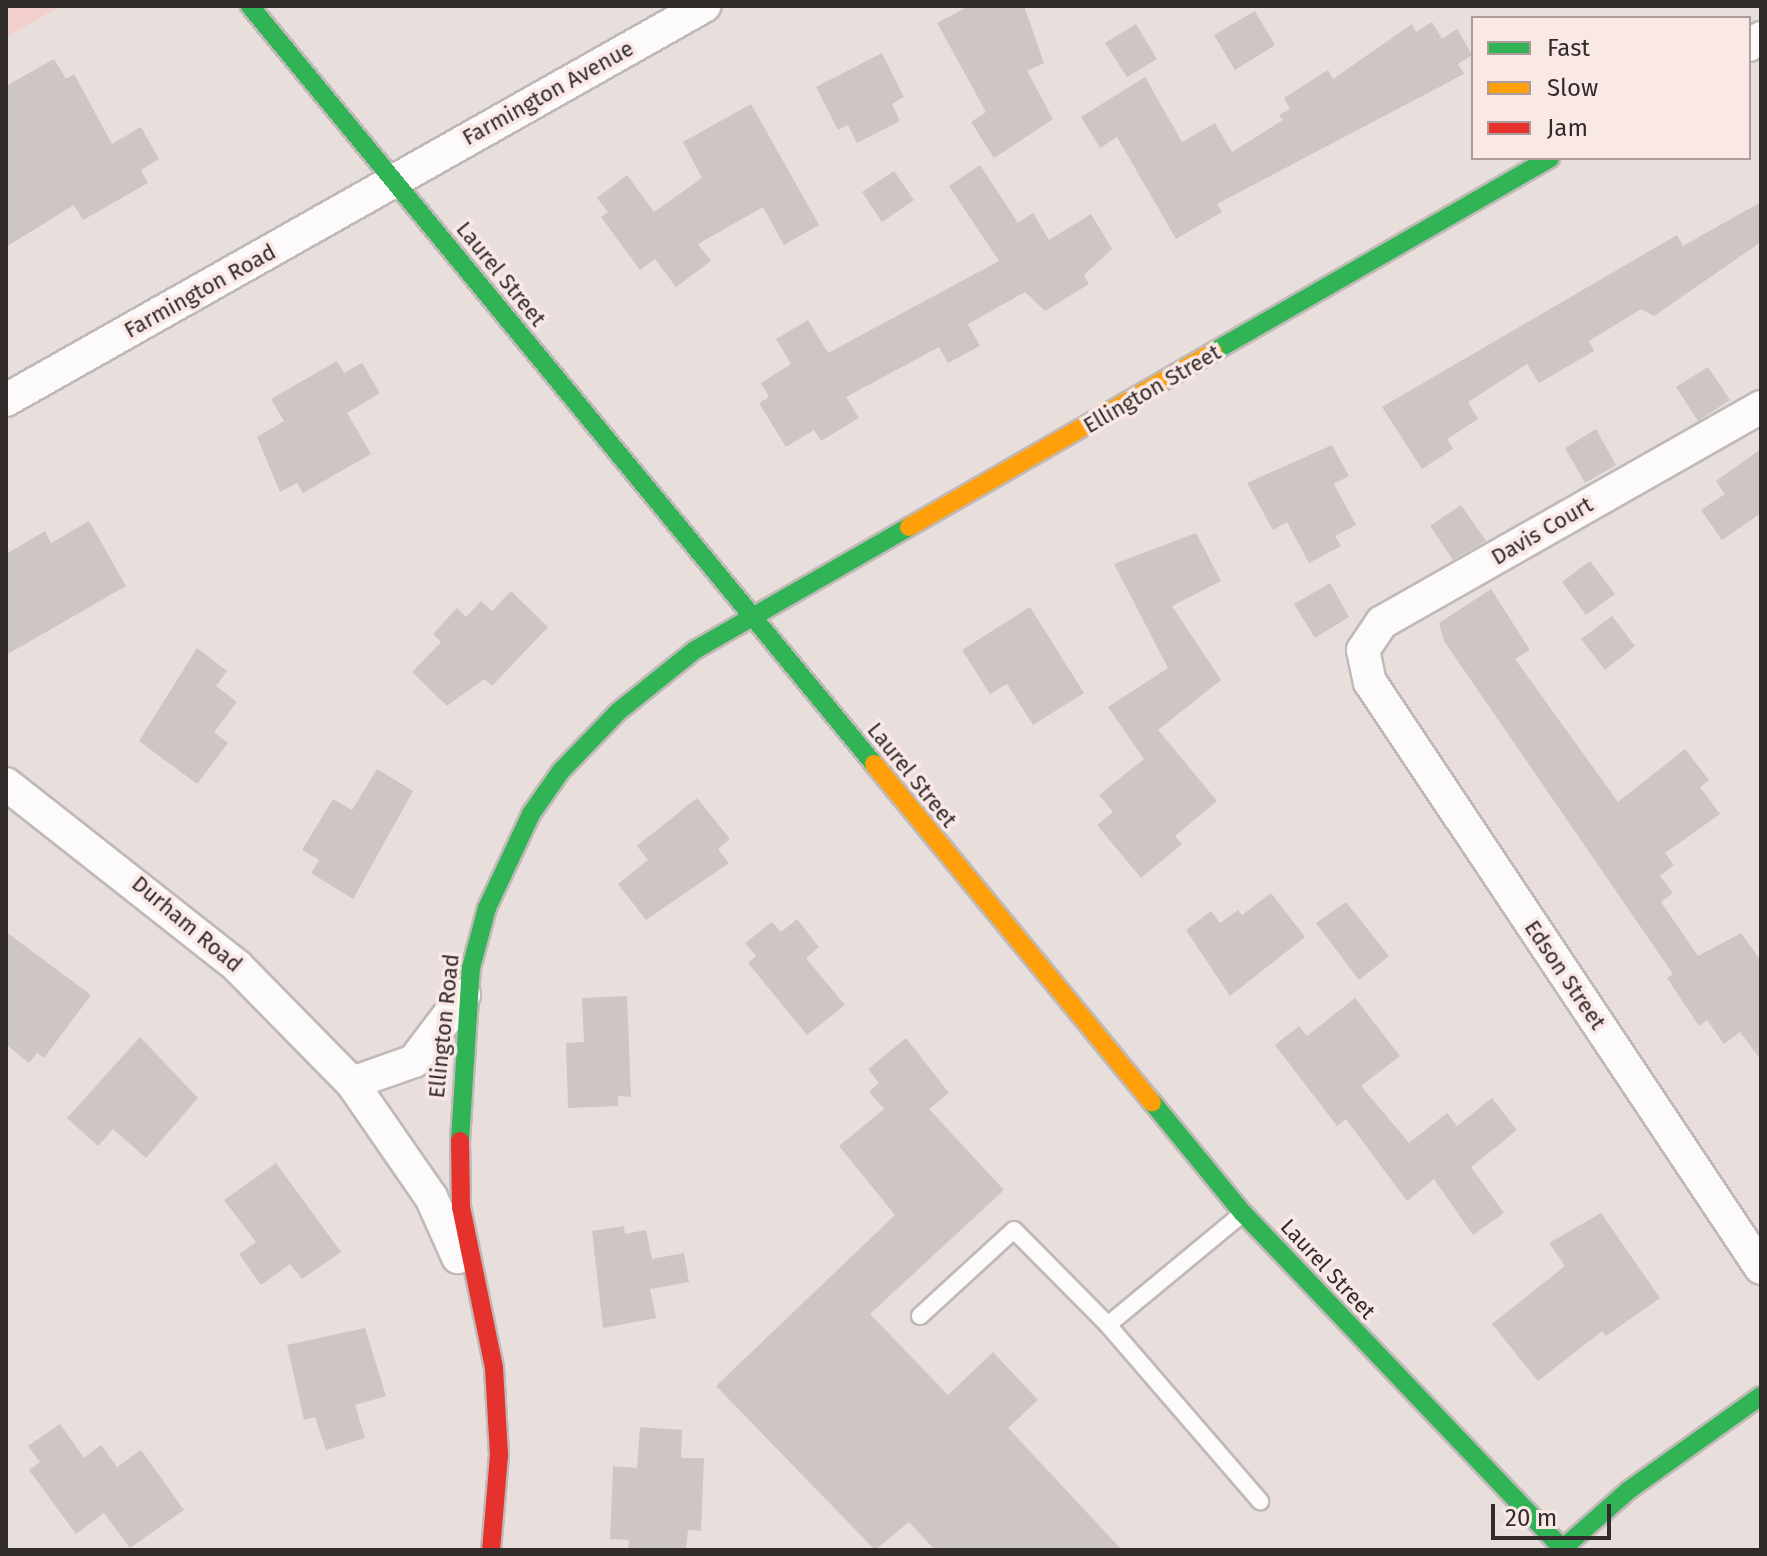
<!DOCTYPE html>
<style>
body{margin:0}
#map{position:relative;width:1767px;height:1556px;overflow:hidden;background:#e8dedc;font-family:"Fira Sans",sans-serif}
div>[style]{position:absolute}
.green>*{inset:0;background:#f2cfca}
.building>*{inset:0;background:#cec6c4}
.roads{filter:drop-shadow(2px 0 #c0b9b7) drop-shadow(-2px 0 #c0b9b7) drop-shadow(0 2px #c0b9b7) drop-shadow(0 -2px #c0b9b7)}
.lane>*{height:16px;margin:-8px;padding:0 8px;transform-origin:8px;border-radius:8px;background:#fcfafa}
.street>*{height:32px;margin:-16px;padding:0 16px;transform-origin:16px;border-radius:16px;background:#fcfafa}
.fast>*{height:18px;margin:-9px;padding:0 9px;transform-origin:9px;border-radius:9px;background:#30b455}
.slow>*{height:18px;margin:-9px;padding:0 9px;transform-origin:9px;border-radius:9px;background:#ff9f0a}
.jam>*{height:18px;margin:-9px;padding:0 9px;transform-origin:9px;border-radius:9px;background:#e5322d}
span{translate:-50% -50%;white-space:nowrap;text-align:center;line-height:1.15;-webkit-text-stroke:7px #fae8e6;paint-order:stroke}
.street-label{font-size:22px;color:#312b2a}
.frame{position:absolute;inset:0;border:8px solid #312b2a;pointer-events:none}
.legend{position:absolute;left:1471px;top:16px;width:280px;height:144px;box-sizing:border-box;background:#fae8e6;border:2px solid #aa9c9b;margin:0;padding:10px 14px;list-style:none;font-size:24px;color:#312b2a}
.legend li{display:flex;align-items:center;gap:16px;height:40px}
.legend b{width:40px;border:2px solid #aa9c9b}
.scale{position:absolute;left:1491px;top:1504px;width:120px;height:36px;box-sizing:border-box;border:4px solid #312b2a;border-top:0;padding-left:10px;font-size:24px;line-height:28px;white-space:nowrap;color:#312b2a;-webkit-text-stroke:6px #fae8e6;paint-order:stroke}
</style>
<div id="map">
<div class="green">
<i style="clip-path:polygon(6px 6px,61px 6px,6px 37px)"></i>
</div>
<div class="building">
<i style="clip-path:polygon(969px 6px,1024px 6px,1044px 63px,1027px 71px,1053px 119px,994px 158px,971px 122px,986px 112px,937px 23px)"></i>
<i style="clip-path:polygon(1255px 11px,1275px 45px,1235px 70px,1214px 35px)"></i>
<i style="clip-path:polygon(1432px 22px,1442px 39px,1457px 29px,1472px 55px,1458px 64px,1464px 74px,1217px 204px,1222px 212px,1176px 239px,1117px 137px,1100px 148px,1081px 117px,1145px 77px,1182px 142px,1215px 123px,1232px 152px,1283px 120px,1279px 115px,1290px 109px,1284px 98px,1328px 70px,1333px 79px,1412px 24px,1416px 32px)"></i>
<i style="clip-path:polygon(1136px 24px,1157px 59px,1127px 77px,1105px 43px)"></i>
<i style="clip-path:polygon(882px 53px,904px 97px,892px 104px,900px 121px,857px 143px,848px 125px,838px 130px,816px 87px)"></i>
<i style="clip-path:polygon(54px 59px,66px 79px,74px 74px,112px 144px,141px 127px,159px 159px,141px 170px,148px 183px,83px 220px,74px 205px,6px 247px,6px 86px)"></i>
<i style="clip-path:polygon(751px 104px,819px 225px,784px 245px,763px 207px,698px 244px,711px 261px,676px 287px,655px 259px,640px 270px,601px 217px,608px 212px,597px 198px,627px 175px,654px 212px,702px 178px,683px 142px)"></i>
<i style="clip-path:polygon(980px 165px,1018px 223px,1033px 213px,1049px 240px,1091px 214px,1112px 249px,1084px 275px,1089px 284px,1045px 311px,1025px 292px,968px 324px,980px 346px,948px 363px,939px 347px,846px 397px,859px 418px,821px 441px,814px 430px,786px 447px,759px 403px,769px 397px,761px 383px,791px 364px,776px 339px,808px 320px,828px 353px,999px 261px,949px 186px)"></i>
<i style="clip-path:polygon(894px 171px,914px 200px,882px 222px,862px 192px)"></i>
<i style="clip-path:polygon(1761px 202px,1761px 242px,1654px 316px,1641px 309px,1589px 341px,1594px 351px,1539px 383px,1527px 364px,1468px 402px,1478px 419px,1447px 439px,1453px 449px,1422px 469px,1382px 407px,1677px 235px,1683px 246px)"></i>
<i style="clip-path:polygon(337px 361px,344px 373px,362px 363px,380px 393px,347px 413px,371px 454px,303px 493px,297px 483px,280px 492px,257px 437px,284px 421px,271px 399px)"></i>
<i style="clip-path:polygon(1708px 367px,1730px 400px,1698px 421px,1676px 387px)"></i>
<i style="clip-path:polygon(1596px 429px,1616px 465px,1585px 483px,1565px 448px)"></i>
<i style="clip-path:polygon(1332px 445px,1349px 476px,1334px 484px,1356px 525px,1335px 536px,1341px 546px,1309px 563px,1287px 522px,1273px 530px,1247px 483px)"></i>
<i style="clip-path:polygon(1761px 449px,1761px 513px,1722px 540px,1701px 510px,1725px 494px,1716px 481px)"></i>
<i style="clip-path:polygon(1461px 505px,1486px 541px,1453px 560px,1430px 526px)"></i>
<i style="clip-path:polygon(89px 521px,126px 586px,6px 655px,6px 554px,45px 531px,51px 543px)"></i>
<i style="clip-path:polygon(1196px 533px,1221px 581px,1172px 606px,1221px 680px,1158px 730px,1217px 801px,1175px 836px,1182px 844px,1141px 878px,1097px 825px,1113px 812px,1099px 795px,1144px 759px,1108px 707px,1168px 668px,1114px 564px)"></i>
<i style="clip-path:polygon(1590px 561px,1615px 594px,1586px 615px,1562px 582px)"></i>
<i style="clip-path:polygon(1330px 583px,1349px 617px,1315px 638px,1294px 604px)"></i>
<i style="clip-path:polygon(1491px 589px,1530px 650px,1515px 659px,1618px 802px,1685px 749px,1709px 780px,1700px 787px,1720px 814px,1665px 853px,1674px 865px,1660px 876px,1673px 893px,1661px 902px,1698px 956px,1741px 933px,1761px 961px,1761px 1060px,1740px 1032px,1724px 1044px,1707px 1020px,1699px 1026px,1667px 978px,1673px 974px,1444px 641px,1439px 623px)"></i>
<i style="clip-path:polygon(511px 591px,548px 627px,492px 686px,484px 679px,447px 706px,412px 672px,441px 642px,433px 634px,457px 608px,466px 617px,481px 601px,492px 611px)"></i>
<i style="clip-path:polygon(1030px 607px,1084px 693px,1033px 725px,1007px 684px,990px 694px,962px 650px)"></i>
<i style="clip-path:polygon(1612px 616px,1635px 646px,1605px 670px,1581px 639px)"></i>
<i style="clip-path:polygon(197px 648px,227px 671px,216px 686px,237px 702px,214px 732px,228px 743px,197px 784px,139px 741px)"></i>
<i style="clip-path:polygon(377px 769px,413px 791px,353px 899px,311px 873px,319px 860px,302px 850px,333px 799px,352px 810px)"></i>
<i style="clip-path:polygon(697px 798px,730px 839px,718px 849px,729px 863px,646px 920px,618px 884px,648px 860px,637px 846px)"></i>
<i style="clip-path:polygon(1271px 893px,1305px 937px,1230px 996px,1186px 930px,1211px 911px,1220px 923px,1238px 910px,1242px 915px)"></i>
<i style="clip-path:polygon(1346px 902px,1389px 956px,1359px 980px,1316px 923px)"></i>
<i style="clip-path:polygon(797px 919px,819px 947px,806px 958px,845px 1005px,807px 1035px,748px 963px,756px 956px,745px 943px,772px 922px,781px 932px)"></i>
<i style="clip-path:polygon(6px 932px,91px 995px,44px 1058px,37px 1053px,29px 1063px,6px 1044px)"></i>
<i style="clip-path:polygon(627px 996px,631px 1097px,618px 1096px,618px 1106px,568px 1108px,566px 1043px,584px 1042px,582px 998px)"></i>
<i style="clip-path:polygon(1355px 998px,1400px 1056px,1361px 1086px,1409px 1143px,1447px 1113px,1457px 1126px,1492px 1098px,1517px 1130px,1471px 1167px,1504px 1213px,1473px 1235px,1434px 1179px,1407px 1201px,1346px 1119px,1337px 1126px,1275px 1045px,1299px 1026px,1307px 1036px)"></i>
<i style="clip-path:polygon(140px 1037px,198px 1098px,146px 1158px,113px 1129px,98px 1146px,67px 1118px)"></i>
<i style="clip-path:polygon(906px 1038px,949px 1093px,929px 1109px,1004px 1190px,870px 1314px,948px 1395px,993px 1352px,1038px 1400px,1008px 1428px,1122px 1550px,935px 1550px,909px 1522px,875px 1550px,716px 1386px,895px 1215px,839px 1146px,884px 1109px,869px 1092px,879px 1083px,868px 1069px)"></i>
<i style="clip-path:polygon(276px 1163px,341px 1252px,302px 1279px,290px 1264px,261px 1285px,239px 1254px,256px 1242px,224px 1200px)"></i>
<i style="clip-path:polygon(1601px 1213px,1660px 1298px,1606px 1336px,1602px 1331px,1538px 1381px,1492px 1324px,1565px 1266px,1549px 1243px)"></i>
<i style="clip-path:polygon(624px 1226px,625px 1234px,646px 1230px,652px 1259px,684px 1253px,689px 1282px,650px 1289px,656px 1318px,603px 1328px,592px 1231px)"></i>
<i style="clip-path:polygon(365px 1328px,386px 1396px,355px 1405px,365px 1438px,326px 1450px,315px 1417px,304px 1420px,287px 1345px)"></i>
<i style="clip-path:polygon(60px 1424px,84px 1458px,101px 1445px,117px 1467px,141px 1450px,184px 1510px,130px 1548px,104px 1513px,76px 1534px,29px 1470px,40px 1462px,28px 1446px)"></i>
<i style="clip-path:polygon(640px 1427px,682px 1430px,681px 1458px,704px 1458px,701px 1531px,688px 1530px,686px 1550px,628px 1550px,629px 1540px,610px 1539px,613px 1466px,637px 1468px)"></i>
</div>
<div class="roads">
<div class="lane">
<i style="left:1242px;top:1214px;width:174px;rotate:140.4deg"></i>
<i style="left:1108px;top:1325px;width:233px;rotate:49.2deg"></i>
<i style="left:920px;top:1316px;width:127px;rotate:-42.5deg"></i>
<i style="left:1014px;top:1230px;width:134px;rotate:45.3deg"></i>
</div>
<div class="street">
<i style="left:1749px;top:45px;width:14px;rotate:-30deg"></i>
<i style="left:6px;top:400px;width:802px;rotate:-29.44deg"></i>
<i style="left:1761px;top:407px;width:436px;rotate:150.4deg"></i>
<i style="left:1382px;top:622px;width:34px;rotate:124deg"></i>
<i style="left:1363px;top:650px;width:33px;rotate:78deg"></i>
<i style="left:1370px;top:682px;width:704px;rotate:56.29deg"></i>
<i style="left:6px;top:784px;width:294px;rotate:38.2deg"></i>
<i style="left:237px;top:966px;width:164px;rotate:45.5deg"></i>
<i style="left:352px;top:1083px;width:66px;rotate:-19.5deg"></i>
<i style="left:414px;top:1061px;width:83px;rotate:-52.9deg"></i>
<i style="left:352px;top:1083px;width:139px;rotate:55.3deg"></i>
<i style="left:431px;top:1197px;width:66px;rotate:65.8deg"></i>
</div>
<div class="fast">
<i style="left:250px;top:6px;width:982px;rotate:50.54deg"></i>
<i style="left:1213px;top:352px;width:389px;rotate:-29.9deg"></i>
<i style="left:1152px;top:1102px;width:144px;rotate:50.7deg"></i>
<i style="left:1243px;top:1213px;width:465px;rotate:46.4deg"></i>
<i style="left:460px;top:1141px;width:173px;rotate:-86.4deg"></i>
<i style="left:471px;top:968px;width:62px;rotate:-75.1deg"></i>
<i style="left:487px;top:908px;width:104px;rotate:-64.9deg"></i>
<i style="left:531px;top:814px;width:52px;rotate:-55.1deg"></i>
<i style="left:561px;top:771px;width:83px;rotate:-46deg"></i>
<i style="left:619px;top:711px;width:97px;rotate:-38.8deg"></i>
<i style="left:695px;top:650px;width:247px;rotate:-29.9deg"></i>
<i style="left:1561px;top:1550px;width:91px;rotate:-41.4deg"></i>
<i style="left:1629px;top:1490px;width:162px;rotate:-35.5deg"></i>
</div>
<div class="slow">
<i style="left:909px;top:527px;width:351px;rotate:-29.9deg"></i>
<i style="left:874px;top:764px;width:438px;rotate:50.6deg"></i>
</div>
<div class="jam">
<i style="left:460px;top:1141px;width:66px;rotate:89.1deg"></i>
<i style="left:461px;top:1207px;width:164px;rotate:78.4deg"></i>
<i style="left:494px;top:1368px;width:87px;rotate:86.7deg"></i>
<i style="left:499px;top:1455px;width:95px;rotate:94.8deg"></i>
</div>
</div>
<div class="street-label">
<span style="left:548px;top:93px;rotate:-29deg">Farmington Avenue</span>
<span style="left:501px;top:274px;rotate:51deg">Laurel Street</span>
<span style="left:200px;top:291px;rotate:-29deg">Farmington Road</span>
<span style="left:1152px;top:389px;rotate:-30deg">Ellington Street</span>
<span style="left:1542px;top:531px;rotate:-30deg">Davis Court</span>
<span style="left:912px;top:775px;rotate:51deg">Laurel Street</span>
<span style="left:187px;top:924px;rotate:40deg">Durham Road</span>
<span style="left:1565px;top:975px;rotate:56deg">Edson Street</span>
<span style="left:444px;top:1026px;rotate:-84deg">Ellington Road</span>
<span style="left:1328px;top:1269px;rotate:47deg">Laurel Street</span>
</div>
<div class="frame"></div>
<ul class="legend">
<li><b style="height:10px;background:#30b455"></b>Fast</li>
<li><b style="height:10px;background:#ff9f0a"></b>Slow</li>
<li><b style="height:10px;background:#e5322d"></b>Jam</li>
</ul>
<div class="scale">20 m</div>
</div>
